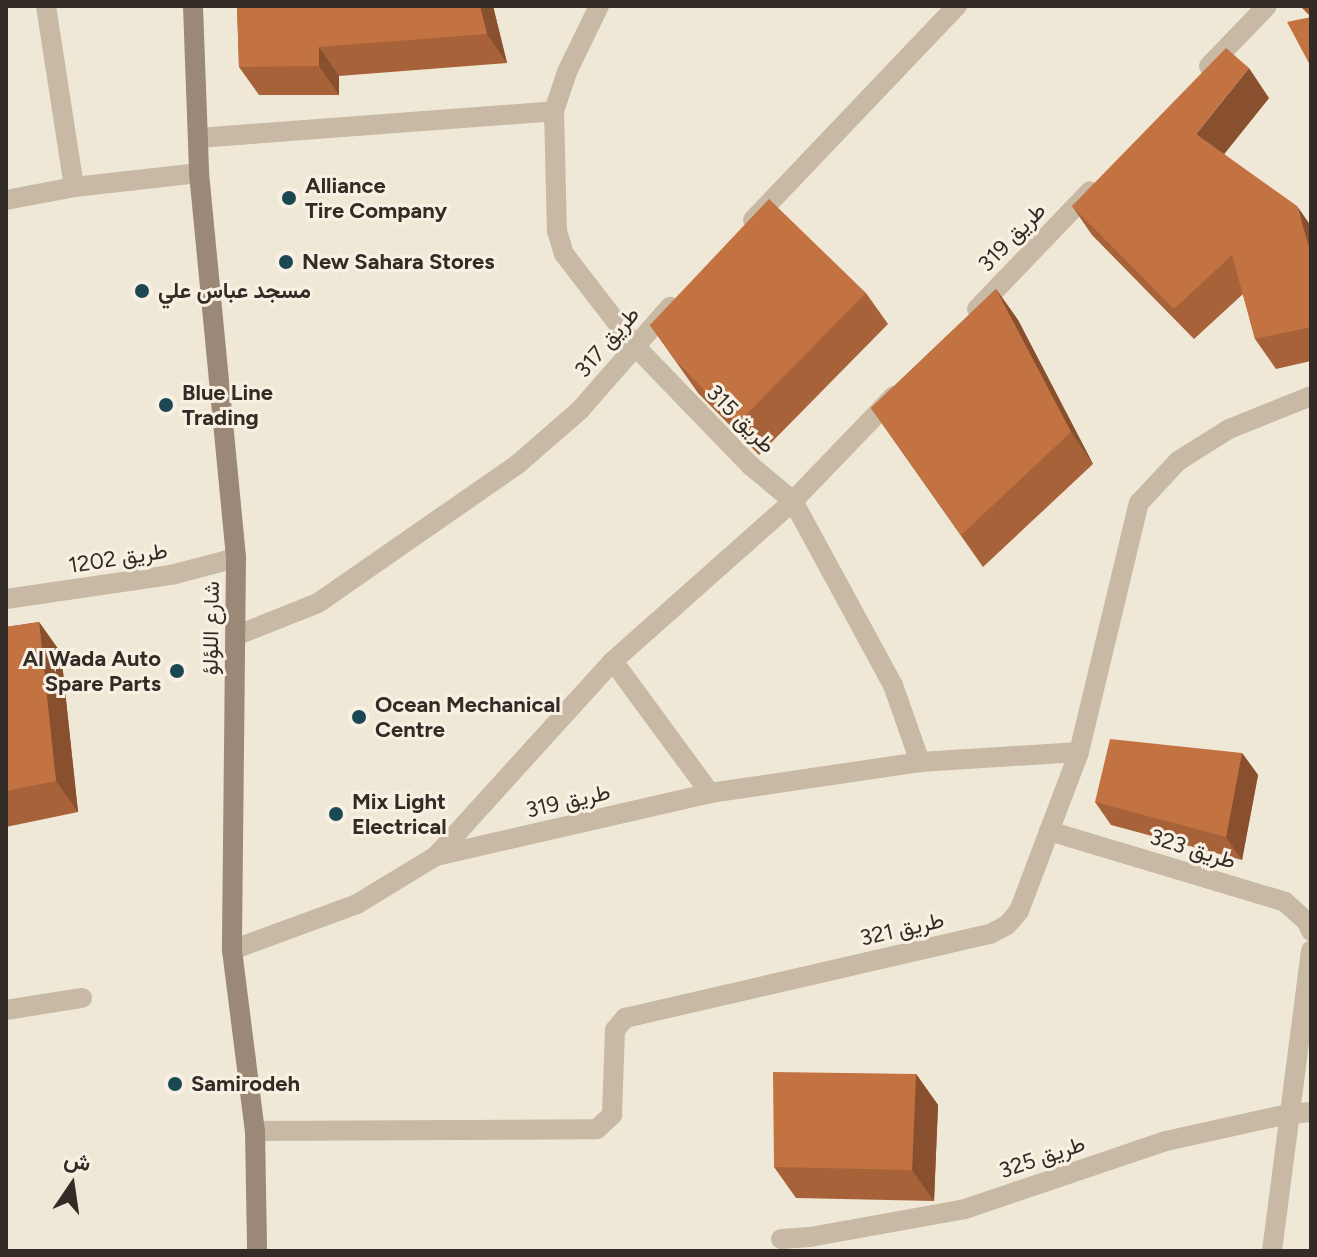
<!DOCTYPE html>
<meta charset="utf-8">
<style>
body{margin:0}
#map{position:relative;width:1317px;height:1257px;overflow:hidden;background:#f0e8d7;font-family:Figtree,Vazirmatn,sans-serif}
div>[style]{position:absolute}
.lane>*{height:20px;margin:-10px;padding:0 10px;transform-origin:10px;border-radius:10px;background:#c7b9a4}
.street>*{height:20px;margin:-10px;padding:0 10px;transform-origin:10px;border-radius:10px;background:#c7b9a4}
.secondary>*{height:20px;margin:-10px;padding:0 10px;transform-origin:10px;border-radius:10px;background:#9b8876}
.wall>*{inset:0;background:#a86239}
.shaded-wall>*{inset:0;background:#88502e}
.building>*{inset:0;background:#c37242}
.dots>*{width:22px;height:22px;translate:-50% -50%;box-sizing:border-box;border:4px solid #f8f1e3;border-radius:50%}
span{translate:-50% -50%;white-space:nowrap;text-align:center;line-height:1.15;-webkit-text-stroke:6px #f8f1e3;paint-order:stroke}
.poi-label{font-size:22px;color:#332b25;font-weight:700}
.left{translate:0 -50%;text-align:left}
.right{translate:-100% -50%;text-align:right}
.street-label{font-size:22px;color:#332b25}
.frame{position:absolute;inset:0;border:8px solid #332b25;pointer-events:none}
.north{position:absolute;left:32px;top:1145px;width:80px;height:80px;-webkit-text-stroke:6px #f8f1e3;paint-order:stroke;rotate:13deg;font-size:22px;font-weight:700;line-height:32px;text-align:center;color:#332b25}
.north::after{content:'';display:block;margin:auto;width:28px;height:36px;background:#332b25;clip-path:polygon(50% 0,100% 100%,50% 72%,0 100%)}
</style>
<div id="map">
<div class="lane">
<i style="left:46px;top:6px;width:183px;rotate:81.2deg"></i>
<i style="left:6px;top:200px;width:69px;rotate:-10.8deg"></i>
<i style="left:74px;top:187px;width:126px;rotate:-6.4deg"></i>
</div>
<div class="street">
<i style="left:599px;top:6px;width:73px;rotate:115.9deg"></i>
<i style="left:567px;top:72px;width:41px;rotate:108.4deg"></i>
<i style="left:554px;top:111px;width:120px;rotate:88.6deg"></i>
<i style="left:557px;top:231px;width:24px;rotate:73deg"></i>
<i style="left:564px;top:254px;width:115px;rotate:52.4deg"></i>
<i style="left:634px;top:345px;width:168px;rotate:46deg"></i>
<i style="left:751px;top:466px;width:55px;rotate:39.8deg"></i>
<i style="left:793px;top:501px;width:209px;rotate:61.5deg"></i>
<i style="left:893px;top:685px;width:82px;rotate:70.7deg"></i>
<i style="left:1209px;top:66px;width:83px;rotate:-46deg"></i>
<i style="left:198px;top:138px;width:357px;rotate:-4.3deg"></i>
<i style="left:753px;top:220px;width:296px;rotate:-46.4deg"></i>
<i style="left:977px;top:309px;width:163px;rotate:-46.2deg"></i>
<i style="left:6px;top:599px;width:167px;rotate:-8.3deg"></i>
<i style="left:171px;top:575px;width:67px;rotate:-14.7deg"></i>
<i style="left:235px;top:636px;width:89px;rotate:-21.7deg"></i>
<i style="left:318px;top:603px;width:244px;rotate:-34.8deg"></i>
<i style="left:518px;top:464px;width:82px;rotate:-41.1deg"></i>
<i style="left:580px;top:410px;width:137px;rotate:-48.9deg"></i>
<i style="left:613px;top:661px;width:164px;rotate:53.7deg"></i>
<i style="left:1049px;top:831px;width:246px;rotate:16.7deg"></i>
<i style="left:1285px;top:902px;width:30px;rotate:42deg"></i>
<i style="left:1307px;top:922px;width:10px;rotate:66deg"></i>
<i style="left:436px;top:856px;width:281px;rotate:-12.9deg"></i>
<i style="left:710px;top:793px;width:212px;rotate:-8.4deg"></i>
<i style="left:920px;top:762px;width:159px;rotate:-3.6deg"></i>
<i style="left:232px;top:950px;width:133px;rotate:-20.2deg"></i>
<i style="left:357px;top:904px;width:92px;rotate:-31.3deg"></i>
<i style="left:436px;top:856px;width:263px;rotate:-47.8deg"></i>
<i style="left:613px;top:661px;width:241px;rotate:-41.6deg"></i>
<i style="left:793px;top:501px;width:146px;rotate:-46.1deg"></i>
<i style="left:6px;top:1010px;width:77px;rotate:-9deg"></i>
<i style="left:255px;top:1131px;width:342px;rotate:-0.3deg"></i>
<i style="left:597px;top:1129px;width:21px;rotate:-43deg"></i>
<i style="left:612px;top:1115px;width:85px;rotate:-88deg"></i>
<i style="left:615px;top:1030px;width:16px;rotate:-50deg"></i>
<i style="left:625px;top:1018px;width:375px;rotate:-13deg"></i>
<i style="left:990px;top:934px;width:19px;rotate:-28deg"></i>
<i style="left:1007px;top:925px;width:18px;rotate:-49deg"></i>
<i style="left:1019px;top:911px;width:170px;rotate:-69.3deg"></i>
<i style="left:1079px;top:752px;width:256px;rotate:-76.5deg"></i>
<i style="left:1139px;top:503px;width:57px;rotate:-47.1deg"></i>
<i style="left:1178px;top:461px;width:60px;rotate:-32.1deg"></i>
<i style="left:1229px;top:429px;width:88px;rotate:-21.9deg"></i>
<i style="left:781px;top:1239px;width:29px;rotate:-4deg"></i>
<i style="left:810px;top:1237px;width:158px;rotate:-10.2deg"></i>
<i style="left:965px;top:1209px;width:212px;rotate:-18.7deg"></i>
<i style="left:1166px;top:1141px;width:125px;rotate:-12.5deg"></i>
<i style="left:1288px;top:1114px;width:23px;rotate:-5deg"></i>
<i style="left:1272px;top:1251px;width:303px;rotate:-82.6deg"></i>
</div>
<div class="secondary">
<i style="left:193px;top:6px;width:167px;rotate:87.9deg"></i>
<i style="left:199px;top:173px;width:387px;rotate:84.5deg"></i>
<i style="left:236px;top:558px;width:392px;rotate:90.6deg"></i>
<i style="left:232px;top:950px;width:182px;rotate:82.8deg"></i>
<i style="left:255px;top:1131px;width:120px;rotate:89deg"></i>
</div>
<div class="wall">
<i style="clip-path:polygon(237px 6px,493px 6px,507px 63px,339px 76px,339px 95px,259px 95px,239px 67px)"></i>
<i style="clip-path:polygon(1300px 6px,1311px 6px,1311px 17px)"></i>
<i style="clip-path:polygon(1269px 98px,1224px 154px,1311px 226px,1311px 361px,1276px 369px,1255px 339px,1243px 294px,1194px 339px,1092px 235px,1072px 206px)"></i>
<i style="clip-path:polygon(996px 289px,1018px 320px,1093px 464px,983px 567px,871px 408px)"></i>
<i style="clip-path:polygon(866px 293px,888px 324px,759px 455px,698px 393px,650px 325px)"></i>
<i style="clip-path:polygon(39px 622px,61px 653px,78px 812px,6px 827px,6px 627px)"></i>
<i style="clip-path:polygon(1242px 753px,1258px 775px,1242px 860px,1111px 825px,1095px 802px)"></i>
<i style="clip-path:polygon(916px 1074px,938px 1105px,934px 1201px,796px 1198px,774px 1167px)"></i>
</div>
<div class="shaded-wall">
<i style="clip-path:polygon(480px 6px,493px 6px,507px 63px,487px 34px)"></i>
<i style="clip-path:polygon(319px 47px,339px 76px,339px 95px,319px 66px)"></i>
<i style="clip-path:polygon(1249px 68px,1269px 98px,1217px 163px,1196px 134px)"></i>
<i style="clip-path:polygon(1297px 206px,1311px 226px,1311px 254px)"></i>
<i style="clip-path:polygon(996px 289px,1018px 320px,1093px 464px,1071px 432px)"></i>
<i style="clip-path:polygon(39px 622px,61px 653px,78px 812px,56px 781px)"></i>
<i style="clip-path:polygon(1242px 753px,1258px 775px,1242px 860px,1226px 837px)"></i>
<i style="clip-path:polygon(916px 1074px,938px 1105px,934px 1201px,912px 1170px)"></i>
</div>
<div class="building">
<i style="clip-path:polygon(237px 6px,480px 6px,487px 34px,319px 47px,319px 66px,239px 67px)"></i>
<i style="clip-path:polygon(1311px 17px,1311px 67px,1287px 22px)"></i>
<i style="clip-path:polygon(1226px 48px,1249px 68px,1196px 134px,1297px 206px,1311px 254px,1311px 327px,1255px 339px,1232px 255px,1174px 309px,1072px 206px)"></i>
<i style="clip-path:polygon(769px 199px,866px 293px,737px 424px,676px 361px,650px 325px)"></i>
<i style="clip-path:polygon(996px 289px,1071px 432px,961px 535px,871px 408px)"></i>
<i style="clip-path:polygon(39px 622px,56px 781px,6px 791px,6px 627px)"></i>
<i style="clip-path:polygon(1110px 739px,1242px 753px,1226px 837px,1095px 802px)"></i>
<i style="clip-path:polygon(773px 1072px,916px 1074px,912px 1170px,774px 1167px)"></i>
</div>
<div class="dots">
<i style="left:289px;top:198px;background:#1c4853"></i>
<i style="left:286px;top:262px;background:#1c4853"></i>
<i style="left:142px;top:291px;background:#1c4853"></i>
<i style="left:166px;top:405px;background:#1c4853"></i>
<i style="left:177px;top:671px;background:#1c4853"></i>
<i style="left:359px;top:717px;background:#1c4853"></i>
<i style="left:336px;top:814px;background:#1c4853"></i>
<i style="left:175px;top:1084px;background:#1c4853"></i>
</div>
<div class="poi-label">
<span class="left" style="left:305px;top:198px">Alliance<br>Tire Company</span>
<span class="left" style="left:302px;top:262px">New Sahara Stores</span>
<span class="left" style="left:158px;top:291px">مسجد عباس علي</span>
<span class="left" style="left:182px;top:405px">Blue Line<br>Trading</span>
<span class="right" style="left:161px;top:671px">Al Wada Auto<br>Spare Parts</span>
<span class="left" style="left:375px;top:717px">Ocean Mechanical<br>Centre</span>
<span class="left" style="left:352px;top:814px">Mix Light<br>Electrical</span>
<span class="left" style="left:191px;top:1084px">Samirodeh</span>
</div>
<div class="street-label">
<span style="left:1012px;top:237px;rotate:-46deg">طريق 319</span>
<span style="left:607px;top:342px;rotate:-49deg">طريق 317</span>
<span style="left:741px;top:419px;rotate:45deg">طريق 315</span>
<span style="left:118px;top:558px;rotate:-9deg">طريق 1202</span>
<span style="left:211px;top:628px;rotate:-89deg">شارع اللؤلؤ</span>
<span style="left:568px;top:801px;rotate:-13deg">طريق 319</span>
<span style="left:1193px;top:849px;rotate:17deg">طريق 323</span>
<span style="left:902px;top:929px;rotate:-13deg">طريق 321</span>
<span style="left:1042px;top:1157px;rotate:-19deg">طريق 325</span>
</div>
<div class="frame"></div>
<div class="north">ش</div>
</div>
